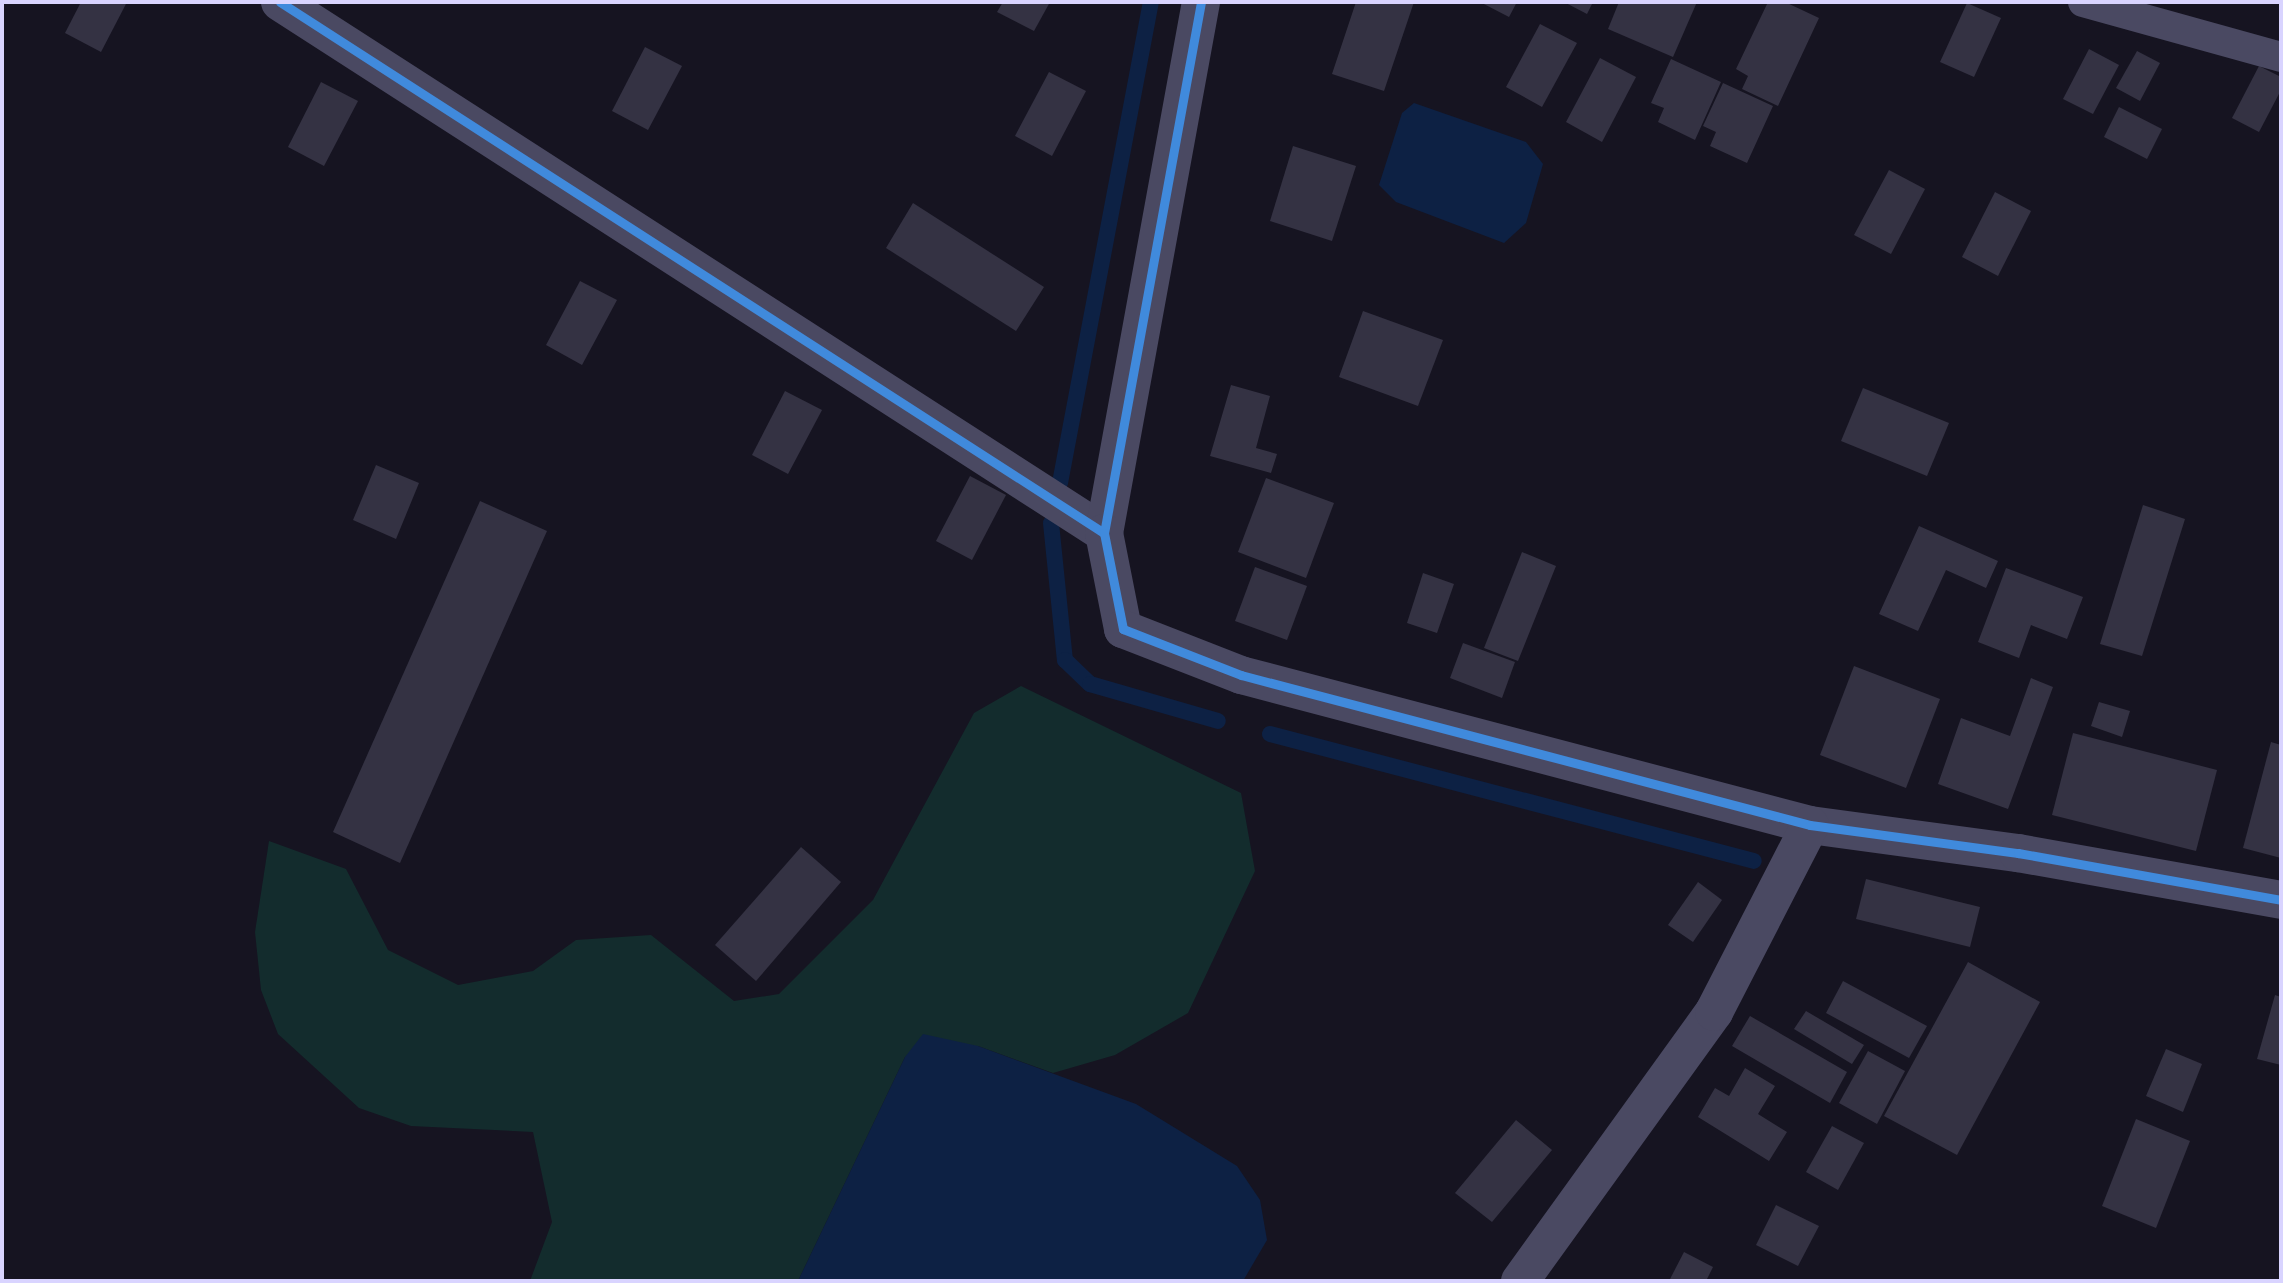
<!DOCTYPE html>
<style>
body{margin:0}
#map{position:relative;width:2283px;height:1283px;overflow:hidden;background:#161421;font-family:"Varela Round",sans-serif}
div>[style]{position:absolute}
.green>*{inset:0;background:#132c2d}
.water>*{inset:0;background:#0d2144}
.stream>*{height:16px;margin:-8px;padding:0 8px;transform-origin:8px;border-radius:8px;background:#0d2144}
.building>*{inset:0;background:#343243}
.lane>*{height:30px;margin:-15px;padding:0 15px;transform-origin:15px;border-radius:15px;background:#4a4962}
.street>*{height:38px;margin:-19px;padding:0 19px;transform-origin:19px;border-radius:19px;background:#4a4962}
.cycleway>*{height:9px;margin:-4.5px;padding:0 4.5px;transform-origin:4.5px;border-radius:4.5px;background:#408adc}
span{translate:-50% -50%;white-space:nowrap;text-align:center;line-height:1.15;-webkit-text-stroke:7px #130f26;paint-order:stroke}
.frame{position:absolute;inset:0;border:4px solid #d9d4ff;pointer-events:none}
</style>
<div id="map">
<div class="green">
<i style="clip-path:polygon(1021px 686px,1241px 793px,1255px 871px,1188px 1013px,1115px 1055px,1053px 1073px,978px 1046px,905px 1057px,798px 1281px,530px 1281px,552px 1222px,533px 1132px,411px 1126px,359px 1108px,278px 1034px,261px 990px,255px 932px,269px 841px,346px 869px,388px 950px,458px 985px,533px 971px,576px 940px,651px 935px,734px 1001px,779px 994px,873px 900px,974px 713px)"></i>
</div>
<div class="water">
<i style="clip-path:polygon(1414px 103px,1526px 142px,1543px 164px,1526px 223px,1504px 243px,1396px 202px,1379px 185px,1402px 113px)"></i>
<i style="clip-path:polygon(923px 1034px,978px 1046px,1136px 1104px,1237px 1166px,1260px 1200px,1267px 1240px,1243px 1281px,798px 1281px,905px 1057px)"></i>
</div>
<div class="stream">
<i style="left:1060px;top:483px;width:490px;rotate:-79.3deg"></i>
<i style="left:1051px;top:523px;width:138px;rotate:84.2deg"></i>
<i style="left:1065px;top:660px;width:35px;rotate:44deg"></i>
<i style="left:1090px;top:684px;width:133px;rotate:16.1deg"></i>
<i style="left:1270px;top:734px;width:500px;rotate:14.7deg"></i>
</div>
<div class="building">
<i style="clip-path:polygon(81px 2px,127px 2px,101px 52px,65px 33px)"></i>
<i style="clip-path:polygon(1003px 2px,1050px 2px,1034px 31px,997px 12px)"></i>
<i style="clip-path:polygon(1356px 2px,1414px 2px,1384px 91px,1332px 74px)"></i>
<i style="clip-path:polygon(1480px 2px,1517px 2px,1509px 17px)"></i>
<i style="clip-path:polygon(1564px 2px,1593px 2px,1587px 14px)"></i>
<i style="clip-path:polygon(1619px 2px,1697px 2px,1673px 57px,1608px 29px)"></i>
<i style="clip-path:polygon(1768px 2px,1785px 2px,1819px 18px,1778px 106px,1742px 89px,1748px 76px,1736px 69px)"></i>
<i style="clip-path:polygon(1967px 3px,2001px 18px,1974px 77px,1940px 62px)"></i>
<i style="clip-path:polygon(1540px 24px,1577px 43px,1542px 107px,1506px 87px)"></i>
<i style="clip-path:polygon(645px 47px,682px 66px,648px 130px,612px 111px)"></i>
<i style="clip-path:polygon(2089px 49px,2119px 65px,2093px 114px,2063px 99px)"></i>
<i style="clip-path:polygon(2137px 51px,2160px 63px,2140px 101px,2116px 88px)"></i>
<i style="clip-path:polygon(1600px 58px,1636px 77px,1602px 142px,1566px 122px)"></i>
<i style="clip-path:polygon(1671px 59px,1721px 82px,1695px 140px,1658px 122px,1664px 108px,1651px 103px)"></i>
<i style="clip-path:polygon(2259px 66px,2281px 77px,2281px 90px,2259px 132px,2232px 118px)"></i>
<i style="clip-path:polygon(1049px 72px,1086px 91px,1052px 156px,1015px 136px)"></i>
<i style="clip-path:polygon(321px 82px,358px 101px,324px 166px,288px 147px)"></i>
<i style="clip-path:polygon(1723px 83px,1773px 106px,1747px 163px,1710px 146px,1716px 132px,1703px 126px)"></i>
<i style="clip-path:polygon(2119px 107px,2162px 129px,2147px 159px,2104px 137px)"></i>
<i style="clip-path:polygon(1293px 146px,1356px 166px,1332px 241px,1270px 221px)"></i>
<i style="clip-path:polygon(1889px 170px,1925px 189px,1891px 254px,1854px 235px)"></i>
<i style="clip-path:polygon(1995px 192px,2031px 211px,1998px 276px,1962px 257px)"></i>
<i style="clip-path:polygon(913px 203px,1044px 287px,1016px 331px,886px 248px)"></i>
<i style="clip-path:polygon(580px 281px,617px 300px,582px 365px,546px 345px)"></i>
<i style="clip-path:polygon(1363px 311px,1443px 340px,1418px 406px,1339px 377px)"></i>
<i style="clip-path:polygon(1231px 385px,1270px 396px,1256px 448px,1277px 454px,1271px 473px,1210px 456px)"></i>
<i style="clip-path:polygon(1863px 388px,1949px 423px,1927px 476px,1841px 441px)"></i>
<i style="clip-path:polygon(785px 391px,822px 410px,788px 474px,752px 455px)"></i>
<i style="clip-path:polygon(376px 465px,419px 483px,396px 539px,353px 520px)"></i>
<i style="clip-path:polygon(970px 476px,1006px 495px,972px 560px,936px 541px)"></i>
<i style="clip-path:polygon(1266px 478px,1334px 503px,1306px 578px,1238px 552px)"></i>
<i style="clip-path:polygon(480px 501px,547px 531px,400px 863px,333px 832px)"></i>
<i style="clip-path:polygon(2143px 505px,2185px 519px,2142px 656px,2100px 644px)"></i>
<i style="clip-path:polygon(1919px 526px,1998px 561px,1986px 588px,1946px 570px,1918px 631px,1879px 614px)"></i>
<i style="clip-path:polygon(1522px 552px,1556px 566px,1518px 661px,1484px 648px)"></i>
<i style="clip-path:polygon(1255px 567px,1307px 586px,1287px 640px,1235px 621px)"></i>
<i style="clip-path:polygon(2006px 568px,2083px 597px,2067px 639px,2031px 625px,2019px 658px,1978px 642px)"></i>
<i style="clip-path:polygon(1423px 573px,1454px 584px,1437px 633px,1407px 623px)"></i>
<i style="clip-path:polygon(1463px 643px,1515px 662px,1502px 698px,1450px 678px)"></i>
<i style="clip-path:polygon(1854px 666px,1940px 699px,1906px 788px,1820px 755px)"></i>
<i style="clip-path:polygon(2031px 678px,2053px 687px,2008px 809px,1938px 784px,1961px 718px,2010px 736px)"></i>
<i style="clip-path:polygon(2099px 702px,2130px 711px,2122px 737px,2091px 726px)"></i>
<i style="clip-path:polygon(2073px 733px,2217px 770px,2196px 851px,2052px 815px)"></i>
<i style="clip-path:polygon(2271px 742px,2281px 745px,2281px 858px,2243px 848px)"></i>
<i style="clip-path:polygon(801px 847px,841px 882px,756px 981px,715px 945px)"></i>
<i style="clip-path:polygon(1866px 879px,1980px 907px,1970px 947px,1856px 919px)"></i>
<i style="clip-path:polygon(1698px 882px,1722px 900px,1693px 942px,1668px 925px)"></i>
<i style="clip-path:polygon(1968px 962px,2040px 1002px,1957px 1155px,1884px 1116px)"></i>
<i style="clip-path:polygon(1843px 981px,1927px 1026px,1909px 1058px,1826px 1013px)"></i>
<i style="clip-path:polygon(2275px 995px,2281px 997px,2281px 1065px,2257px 1059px)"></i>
<i style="clip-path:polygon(1806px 1011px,1864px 1045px,1852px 1064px,1794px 1029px)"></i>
<i style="clip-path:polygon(1750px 1016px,1847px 1072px,1830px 1103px,1732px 1046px)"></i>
<i style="clip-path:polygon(2166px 1049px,2202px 1064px,2183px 1112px,2146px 1096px)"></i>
<i style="clip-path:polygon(1868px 1051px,1905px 1071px,1877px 1124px,1839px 1103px)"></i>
<i style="clip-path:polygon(1745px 1068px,1775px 1086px,1758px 1114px,1787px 1132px,1769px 1161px,1698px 1117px,1715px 1088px,1729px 1096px)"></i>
<i style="clip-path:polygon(2136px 1119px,2190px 1141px,2156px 1228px,2102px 1206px)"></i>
<i style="clip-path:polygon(1516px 1120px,1552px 1150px,1492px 1222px,1455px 1193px)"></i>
<i style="clip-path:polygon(1832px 1126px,1864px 1143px,1838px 1190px,1806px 1172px)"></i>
<i style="clip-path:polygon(1776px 1205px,1819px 1226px,1798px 1266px,1756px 1245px)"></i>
<i style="clip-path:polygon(1684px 1252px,1713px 1267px,1706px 1281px,1669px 1281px)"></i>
</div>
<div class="lane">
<i style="left:2083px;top:2px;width:205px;rotate:15.5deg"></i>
</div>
<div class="street">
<i style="left:280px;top:2px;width:980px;rotate:32.8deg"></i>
<i style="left:1201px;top:2px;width:540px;rotate:100.35deg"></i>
<i style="left:1104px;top:533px;width:98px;rotate:78.8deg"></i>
<i style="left:1123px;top:629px;width:127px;rotate:21.3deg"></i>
<i style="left:1241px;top:675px;width:588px;rotate:14.77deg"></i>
<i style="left:1810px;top:825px;width:210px;rotate:7.7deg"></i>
<i style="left:2018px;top:853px;width:267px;rotate:10.1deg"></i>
<i style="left:1520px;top:1281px;width:332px;rotate:-54.2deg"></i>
<i style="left:1714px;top:1012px;width:210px;rotate:-62.8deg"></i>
</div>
<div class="cycleway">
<i style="left:280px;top:2px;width:980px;rotate:32.8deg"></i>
<i style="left:1201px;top:2px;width:540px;rotate:100.35deg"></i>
<i style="left:1104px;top:533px;width:98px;rotate:78.8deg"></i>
<i style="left:1123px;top:629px;width:127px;rotate:21.3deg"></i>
<i style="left:1241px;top:675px;width:588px;rotate:14.77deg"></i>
<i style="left:1810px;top:825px;width:210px;rotate:7.7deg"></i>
<i style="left:2018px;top:853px;width:267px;rotate:10.1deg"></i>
</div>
<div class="frame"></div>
</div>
